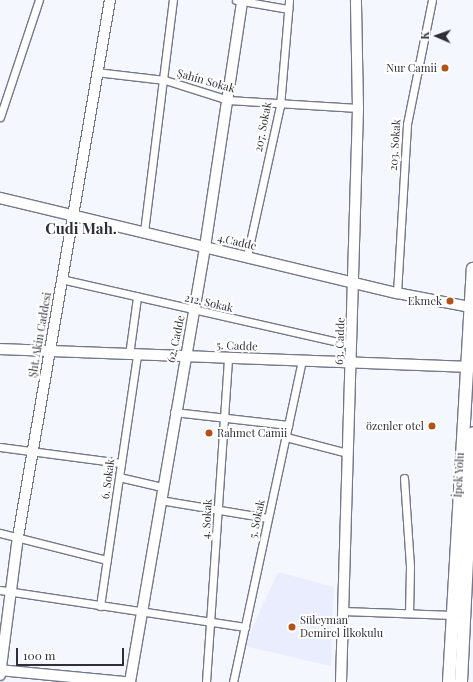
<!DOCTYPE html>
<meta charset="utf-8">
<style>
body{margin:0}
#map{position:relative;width:473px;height:682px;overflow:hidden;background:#f5f7ff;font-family:"Playfair Display",serif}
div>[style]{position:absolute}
.built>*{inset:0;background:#eaedfd}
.roads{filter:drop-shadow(1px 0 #757889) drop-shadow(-1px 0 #757889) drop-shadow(0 1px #757889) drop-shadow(0 -1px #757889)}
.street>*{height:7px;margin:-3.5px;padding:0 3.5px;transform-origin:3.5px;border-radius:3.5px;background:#fff}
.secondary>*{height:10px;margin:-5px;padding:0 5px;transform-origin:5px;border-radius:5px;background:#fff}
.highway>*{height:12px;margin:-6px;padding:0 6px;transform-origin:6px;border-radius:6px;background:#fff}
.dots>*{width:11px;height:11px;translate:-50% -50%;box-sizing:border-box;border:2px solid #fff;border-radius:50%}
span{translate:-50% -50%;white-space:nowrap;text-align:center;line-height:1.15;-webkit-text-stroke:4px #fff;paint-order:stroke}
.poi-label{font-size:11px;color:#2e2f37}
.right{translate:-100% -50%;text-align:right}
.left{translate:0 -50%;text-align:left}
.street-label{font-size:11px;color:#2e2f37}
.district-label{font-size:15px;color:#2e2f37;font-weight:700}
.north{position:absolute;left:417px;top:16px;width:40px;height:40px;-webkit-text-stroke:3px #fff;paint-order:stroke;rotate:272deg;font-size:11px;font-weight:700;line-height:16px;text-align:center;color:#2e2f37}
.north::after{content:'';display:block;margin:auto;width:14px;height:18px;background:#2e2f37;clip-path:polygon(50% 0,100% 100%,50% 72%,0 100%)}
.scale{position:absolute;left:16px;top:648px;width:108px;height:18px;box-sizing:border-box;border:2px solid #2e2f37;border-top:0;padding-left:5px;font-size:12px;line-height:14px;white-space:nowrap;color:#2e2f37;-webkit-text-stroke:3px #fff;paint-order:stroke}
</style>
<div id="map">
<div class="built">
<i style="clip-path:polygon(278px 572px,334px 587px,331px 666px,244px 646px)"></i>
</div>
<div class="roads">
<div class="street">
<i style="left:236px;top:0;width:53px;rotate:9.8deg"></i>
<i style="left:96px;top:72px;width:69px;rotate:6.6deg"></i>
<i style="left:165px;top:80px;width:66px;rotate:17.6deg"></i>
<i style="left:228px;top:100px;width:130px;rotate:3.5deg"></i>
<i style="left:0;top:117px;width:123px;rotate:-71.6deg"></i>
<i style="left:144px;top:232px;width:234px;rotate:-82.9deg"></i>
<i style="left:247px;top:256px;width:154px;rotate:-77.6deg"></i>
<i style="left:280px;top:106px;width:106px;rotate:-85.1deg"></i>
<i style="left:61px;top:279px;width:297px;rotate:12.8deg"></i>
<i style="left:397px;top:293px;width:169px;rotate:-86.6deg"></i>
<i style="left:407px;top:124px;width:126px;rotate:-78.6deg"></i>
<i style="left:129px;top:355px;width:59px;rotate:-82.1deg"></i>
<i style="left:174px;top:412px;width:115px;rotate:6.5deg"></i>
<i style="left:286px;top:437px;width:63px;rotate:14.7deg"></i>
<i style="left:0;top:447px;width:122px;rotate:7.5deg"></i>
<i style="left:119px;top:477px;width:44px;rotate:13.1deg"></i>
<i style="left:404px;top:478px;width:89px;rotate:86.1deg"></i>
<i style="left:410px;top:567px;width:46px;rotate:91.2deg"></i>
<i style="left:160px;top:500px;width:109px;rotate:9.5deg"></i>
<i style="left:0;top:533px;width:110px;rotate:14.2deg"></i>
<i style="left:0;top:590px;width:248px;rotate:8.6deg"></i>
<i style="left:100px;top:606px;width:254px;rotate:-81.6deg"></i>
<i style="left:343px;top:611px;width:110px;rotate:2.1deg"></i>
<i style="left:206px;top:682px;width:325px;rotate:-86.1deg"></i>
<i style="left:233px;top:682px;width:329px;rotate:-77.9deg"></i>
</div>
<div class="secondary">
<i style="left:0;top:198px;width:408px;rotate:13.5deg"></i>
<i style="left:397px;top:293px;width:74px;rotate:10.9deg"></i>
<i style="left:0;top:349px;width:473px;rotate:2.2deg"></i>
<i style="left:0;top:670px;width:125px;rotate:5.5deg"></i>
<i style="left:0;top:675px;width:139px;rotate:-82.6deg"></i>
<i style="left:18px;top:537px;width:545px;rotate:-80.28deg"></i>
<i style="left:130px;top:682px;width:441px;rotate:-80.2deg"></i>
<i style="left:205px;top:247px;width:248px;rotate:-81.4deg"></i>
<i style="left:341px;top:682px;width:574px;rotate:-88.3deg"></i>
<i style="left:358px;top:108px;width:108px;rotate:-91.1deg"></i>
</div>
<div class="highway">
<i style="left:449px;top:682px;width:414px;rotate:-86.7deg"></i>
<i style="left:461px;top:682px;width:249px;rotate:-87.2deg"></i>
</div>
</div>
<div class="dots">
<i style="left:445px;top:68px;background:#b35116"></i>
<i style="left:450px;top:301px;background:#b35116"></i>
<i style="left:432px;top:426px;background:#b35116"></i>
<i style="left:209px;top:433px;background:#b35116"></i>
<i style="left:292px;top:627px;background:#b35116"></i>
</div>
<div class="poi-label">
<span class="right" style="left:437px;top:68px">Nur Camii</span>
<span class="right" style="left:442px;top:301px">Ekmek</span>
<span class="right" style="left:424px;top:426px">özenler otel</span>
<span class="left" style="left:217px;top:433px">Rahmet Camii</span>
<span class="left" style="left:300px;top:627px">Süleyman<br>Demirel İlkokulu</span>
</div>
<div class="street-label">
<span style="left:206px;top:81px;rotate:16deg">Şahin Sokak</span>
<span style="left:263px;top:127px;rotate:-79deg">207. Sokak</span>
<span style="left:395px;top:145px;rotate:-86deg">203. Sokak</span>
<span style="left:237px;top:242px;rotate:13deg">4.Cadde</span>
<span style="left:209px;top:303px;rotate:13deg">212. Sokak</span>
<span style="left:40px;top:335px;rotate:-80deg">Şht. Akin Caddesi</span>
<span style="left:176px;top:339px;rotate:-78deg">62. Cadde</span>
<span style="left:340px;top:341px;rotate:-88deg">63. Cadde</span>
<span style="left:237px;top:346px;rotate:2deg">5. Cadde</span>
<span style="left:459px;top:475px;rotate:-87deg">İpek Yolu</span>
<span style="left:108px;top:479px;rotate:-82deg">6. Sokak</span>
<span style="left:207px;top:519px;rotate:-87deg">4. Sokak</span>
<span style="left:257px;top:519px;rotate:-78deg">5. Sokak</span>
</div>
<div class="district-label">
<span style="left:81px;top:229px">Cudi Mah.</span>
</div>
<div class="north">K</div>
<div class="scale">100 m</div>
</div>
